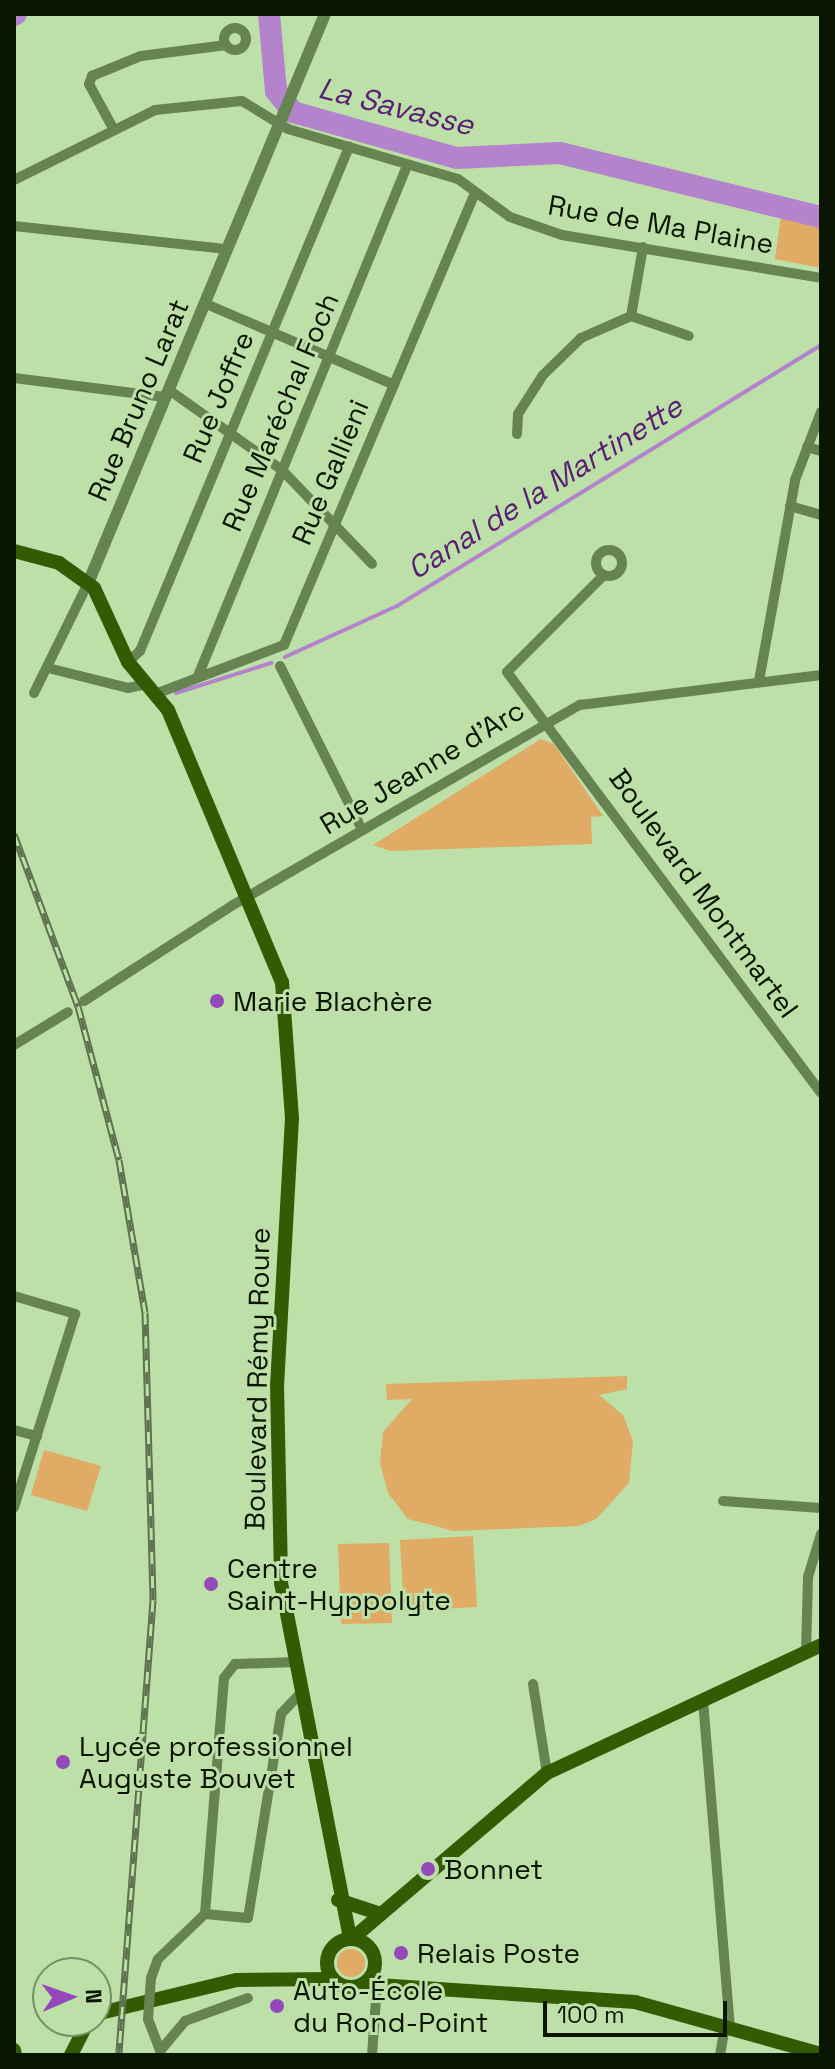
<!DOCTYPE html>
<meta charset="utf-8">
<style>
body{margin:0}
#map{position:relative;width:835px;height:2069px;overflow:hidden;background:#bddfa8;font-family:"Space Grotesk",sans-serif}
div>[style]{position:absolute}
.green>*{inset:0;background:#e0ab65}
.round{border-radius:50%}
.stream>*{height:4px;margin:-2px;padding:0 2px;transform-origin:2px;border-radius:2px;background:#b383cc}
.river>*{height:22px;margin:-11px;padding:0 11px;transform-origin:11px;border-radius:11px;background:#b383cc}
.minor>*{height:10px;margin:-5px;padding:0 5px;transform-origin:5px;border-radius:5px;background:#668352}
.minor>.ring{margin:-5px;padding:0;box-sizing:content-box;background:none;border:10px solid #668352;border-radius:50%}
.tertiary>*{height:12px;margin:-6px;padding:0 6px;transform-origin:6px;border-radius:6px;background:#668352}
.secondary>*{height:14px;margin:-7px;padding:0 7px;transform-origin:7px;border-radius:7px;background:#325b03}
.secondary>.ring{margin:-7px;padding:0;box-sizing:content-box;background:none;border:14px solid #325b03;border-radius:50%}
.rail>*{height:7px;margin-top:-3.5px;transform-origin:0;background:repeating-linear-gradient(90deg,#bddfa8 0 12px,#5d724f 0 24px);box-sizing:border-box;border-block:2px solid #5d724f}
.minor-bridge>*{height:10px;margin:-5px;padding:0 5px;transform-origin:5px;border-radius:5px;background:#668352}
.dots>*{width:22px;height:22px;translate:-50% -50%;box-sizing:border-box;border:4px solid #bddfa8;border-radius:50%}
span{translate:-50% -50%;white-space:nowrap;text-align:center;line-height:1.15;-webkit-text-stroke:6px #bddfa8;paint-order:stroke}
.street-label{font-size:28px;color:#0a1503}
.poi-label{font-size:28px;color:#0a1503}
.left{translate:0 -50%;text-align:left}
.water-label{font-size:30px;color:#5a1d74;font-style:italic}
.frame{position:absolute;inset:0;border:16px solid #0a1503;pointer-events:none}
.north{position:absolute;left:32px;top:1957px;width:80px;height:80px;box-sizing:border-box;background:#bddfa8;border:2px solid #758e66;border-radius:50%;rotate:88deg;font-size:22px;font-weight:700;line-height:32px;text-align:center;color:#0a1503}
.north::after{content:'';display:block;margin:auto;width:28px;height:36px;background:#9548b9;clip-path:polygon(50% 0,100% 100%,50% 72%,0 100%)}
.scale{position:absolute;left:543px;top:2001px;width:184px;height:36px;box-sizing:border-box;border:4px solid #0a1503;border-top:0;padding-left:10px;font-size:24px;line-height:28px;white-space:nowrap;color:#0a1503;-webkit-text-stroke:6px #bddfa8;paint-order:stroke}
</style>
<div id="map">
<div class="green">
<i style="clip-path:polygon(782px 209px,821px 222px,821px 294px,821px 268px,775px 259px)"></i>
<i style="clip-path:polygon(541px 739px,554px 744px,603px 816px,591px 817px,592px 844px,391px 851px,373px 845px)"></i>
<i style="clip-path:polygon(627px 1376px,627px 1389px,599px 1395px,623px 1415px,633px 1441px,629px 1483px,596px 1519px,579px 1526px,454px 1531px,408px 1519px,388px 1493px,380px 1463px,383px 1432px,412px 1399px,387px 1400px,386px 1384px)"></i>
<i style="clip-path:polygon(44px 1450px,101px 1466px,87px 1511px,31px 1495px)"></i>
<i style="clip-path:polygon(473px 1536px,477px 1607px,404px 1611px,400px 1540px)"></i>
<i style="clip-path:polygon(389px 1543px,392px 1623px,341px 1624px,338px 1544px)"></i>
<i class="round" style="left:337px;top:1949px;width:28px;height:28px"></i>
</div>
<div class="stream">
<i style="left:285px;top:657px;width:123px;rotate:-24.5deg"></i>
<i style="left:397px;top:606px;width:498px;rotate:-31.6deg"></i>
<i style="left:176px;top:693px;width:100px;rotate:-17.5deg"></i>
</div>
<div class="river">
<i style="left:269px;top:14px;width:77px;rotate:84.8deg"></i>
<i style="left:276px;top:91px;width:27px;rotate:51deg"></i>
<i style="left:293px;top:112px;width:170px;rotate:15.7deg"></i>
<i style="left:457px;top:158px;width:103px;rotate:-2.8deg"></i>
<i style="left:560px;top:153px;width:269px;rotate:13.8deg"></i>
<i style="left:14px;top:15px;width:2px;rotate:-27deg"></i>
</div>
<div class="minor">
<i class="ring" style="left:224px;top:28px;width:12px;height:12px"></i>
<i style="left:114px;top:130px;width:52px;rotate:-118.5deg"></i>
<i style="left:89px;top:84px;width:9px;rotate:-69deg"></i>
<i style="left:92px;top:76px;width:53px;rotate:-22.2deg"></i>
<i style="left:141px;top:56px;width:86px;rotate:-7.4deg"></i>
<i style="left:14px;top:180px;width:157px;rotate:-26.4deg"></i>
<i style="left:155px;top:110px;width:87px;rotate:-5.9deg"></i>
<i style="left:242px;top:101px;width:54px;rotate:31.3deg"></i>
<i style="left:288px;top:129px;width:177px;rotate:16.4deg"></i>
<i style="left:458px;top:179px;width:64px;rotate:36.2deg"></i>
<i style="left:510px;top:217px;width:55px;rotate:19.1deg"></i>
<i style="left:562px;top:235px;width:258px;rotate:9.4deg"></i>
<i style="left:14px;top:226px;width:214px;rotate:6.2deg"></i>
<i style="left:204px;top:303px;width:207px;rotate:23.3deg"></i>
<i style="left:631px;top:316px;width:70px;rotate:-80.1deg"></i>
<i style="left:14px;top:378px;width:152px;rotate:7.2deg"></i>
<i style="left:169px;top:390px;width:138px;rotate:35.3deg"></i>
<i style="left:282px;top:470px;width:130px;rotate:46.2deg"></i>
<i style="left:517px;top:434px;width:20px;rotate:-87deg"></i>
<i style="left:518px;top:414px;width:46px;rotate:-57.3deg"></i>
<i style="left:543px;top:375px;width:53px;rotate:-44.2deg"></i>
<i style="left:581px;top:338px;width:55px;rotate:-23.7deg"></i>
<i style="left:631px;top:316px;width:61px;rotate:19deg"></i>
<i style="left:807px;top:447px;width:15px;rotate:16deg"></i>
<i style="left:790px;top:506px;width:32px;rotate:16deg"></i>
<i class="ring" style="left:596px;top:550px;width:16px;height:16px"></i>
<i style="left:604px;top:575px;width:137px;rotate:135deg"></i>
<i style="left:507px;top:672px;width:525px;rotate:53.28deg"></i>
<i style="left:128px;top:662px;width:16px;rotate:-43deg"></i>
<i style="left:140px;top:651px;width:546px;rotate:-67.48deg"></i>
<i style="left:280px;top:666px;width:183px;rotate:63.4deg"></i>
<i style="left:52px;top:669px;width:78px;rotate:14deg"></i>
<i style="left:128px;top:688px;width:19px;rotate:-12deg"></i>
<i style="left:198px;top:676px;width:551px;rotate:-67.72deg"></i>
<i style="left:759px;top:681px;width:204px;rotate:-79.8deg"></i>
<i style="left:795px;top:480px;width:73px;rotate:-69.1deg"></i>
<i style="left:34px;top:693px;width:125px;rotate:-63.8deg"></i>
<i style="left:158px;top:693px;width:135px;rotate:-20.9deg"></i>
<i style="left:284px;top:645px;width:491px;rotate:-67.1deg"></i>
<i style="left:84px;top:1001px;width:177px;rotate:-32.8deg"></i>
<i style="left:233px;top:905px;width:401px;rotate:-30deg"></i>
<i style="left:580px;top:705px;width:243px;rotate:-7.1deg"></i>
<i style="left:14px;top:1045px;width:63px;rotate:-31.4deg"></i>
<i style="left:14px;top:1296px;width:64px;rotate:16.4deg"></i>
<i style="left:75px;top:1314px;width:203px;rotate:107.5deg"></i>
<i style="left:14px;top:1430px;width:24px;rotate:15deg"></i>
<i style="left:723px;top:1501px;width:98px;rotate:4.1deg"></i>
<i style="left:806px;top:1653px;width:76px;rotate:-88.5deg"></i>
<i style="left:808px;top:1577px;width:45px;rotate:-73.2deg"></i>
<i style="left:533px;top:1684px;width:90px;rotate:81.1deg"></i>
<i style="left:703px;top:1700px;width:329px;rotate:85.3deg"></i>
<i style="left:205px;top:1914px;width:43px;rotate:5.3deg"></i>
<i style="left:248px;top:1918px;width:207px;rotate:-80.8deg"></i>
<i style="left:281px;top:1714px;width:33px;rotate:-47deg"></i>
<i style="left:151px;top:1978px;width:20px;rotate:-70deg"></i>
<i style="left:158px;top:1959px;width:65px;rotate:-43.8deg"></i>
<i style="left:205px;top:1914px;width:237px;rotate:-85.4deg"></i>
<i style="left:224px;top:1678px;width:18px;rotate:-52deg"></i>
<i style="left:235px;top:1664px;width:62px;rotate:-1.8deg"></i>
<i style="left:148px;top:2019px;width:34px;rotate:69deg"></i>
<i style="left:160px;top:2051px;width:39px;rotate:-50deg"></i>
<i style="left:185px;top:2021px;width:67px;rotate:-20.1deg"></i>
<i style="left:372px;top:2055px;width:69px;rotate:-85.9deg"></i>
<i style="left:720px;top:2055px;width:29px;rotate:-80deg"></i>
</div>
<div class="tertiary">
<i style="left:89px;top:581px;width:614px;rotate:-67.4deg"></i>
</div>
<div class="secondary">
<i style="left:14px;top:551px;width:47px;rotate:14.9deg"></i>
<i style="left:59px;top:563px;width:43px;rotate:35.5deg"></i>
<i style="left:94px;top:588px;width:81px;rotate:65.3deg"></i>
<i style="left:128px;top:662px;width:62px;rotate:50.2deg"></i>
<i style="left:168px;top:710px;width:295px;rotate:67.3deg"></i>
<i style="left:282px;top:982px;width:136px;rotate:85.8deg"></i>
<i style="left:292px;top:1118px;width:267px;rotate:93.2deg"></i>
<i style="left:277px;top:1385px;width:198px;rotate:88.8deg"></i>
<i style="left:281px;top:1583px;width:362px;rotate:79deg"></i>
<i style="left:338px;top:1900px;width:40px;rotate:18deg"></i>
<i style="left:353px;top:1938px;width:255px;rotate:-40.4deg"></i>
<i style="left:547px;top:1773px;width:302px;rotate:-25deg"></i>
<i class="ring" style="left:327px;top:1939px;width:34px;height:34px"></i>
<i style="left:363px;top:1984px;width:273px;rotate:3.8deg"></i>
<i style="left:635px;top:2002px;width:193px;rotate:15.6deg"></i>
<i style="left:96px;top:2014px;width:145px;rotate:-13.6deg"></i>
<i style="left:237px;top:1980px;width:96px;rotate:-0.6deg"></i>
<i style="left:14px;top:2050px;width:5px;rotate:79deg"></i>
<i style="left:71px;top:2055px;width:38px;rotate:-63deg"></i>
</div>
<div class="rail">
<i style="left:14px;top:834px;width:184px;rotate:69.6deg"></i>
<i style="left:78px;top:1006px;width:159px;rotate:75.1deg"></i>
<i style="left:119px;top:1160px;width:154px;rotate:80.3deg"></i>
<i style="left:145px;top:1312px;width:288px;rotate:88.4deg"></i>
<i style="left:153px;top:1600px;width:456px;rotate:94.3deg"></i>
</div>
<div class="minor-bridge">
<i style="left:148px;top:2019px;width:41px;rotate:-85.8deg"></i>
</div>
<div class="dots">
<i style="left:217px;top:1001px;background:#9548b9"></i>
<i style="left:211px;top:1584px;background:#9548b9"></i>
<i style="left:63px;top:1762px;background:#9548b9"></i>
<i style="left:428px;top:1869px;background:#9548b9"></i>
<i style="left:401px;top:1953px;background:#9548b9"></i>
<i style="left:277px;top:2006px;background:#9548b9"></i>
</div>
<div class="street-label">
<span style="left:661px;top:224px;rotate:10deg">Rue de Ma Plaine</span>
<span style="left:218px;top:397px;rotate:-67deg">Rue Joffre</span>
<span style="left:138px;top:400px;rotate:-67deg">Rue Bruno Larat</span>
<span style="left:280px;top:412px;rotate:-67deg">Rue Maréchal Foch</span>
<span style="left:330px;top:472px;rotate:-67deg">Rue Gallieni</span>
<span style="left:422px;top:767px;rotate:-31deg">Rue Jeanne d'Arc</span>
<span style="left:704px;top:893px;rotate:54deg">Boulevard Montmartel</span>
<span style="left:257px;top:1379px;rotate:-89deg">Boulevard Rémy Roure</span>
</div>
<div class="poi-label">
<span class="left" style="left:233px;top:1001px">Marie Blachère</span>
<span class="left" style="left:227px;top:1584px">Centre<br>Saint-Hyppolyte</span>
<span class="left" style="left:79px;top:1762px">Lycée professionnel<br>Auguste Bouvet</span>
<span class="left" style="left:444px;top:1869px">Bonnet</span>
<span class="left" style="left:417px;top:1953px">Relais Poste</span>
<span class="left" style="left:293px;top:2006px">Auto-École<br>du Rond-Point</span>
</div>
<div class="water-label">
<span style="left:396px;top:107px;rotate:14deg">La Savasse</span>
<span style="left:545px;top:488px;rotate:-32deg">Canal de la Martinette</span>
</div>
<div class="frame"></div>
<div class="north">N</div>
<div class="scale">100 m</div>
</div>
